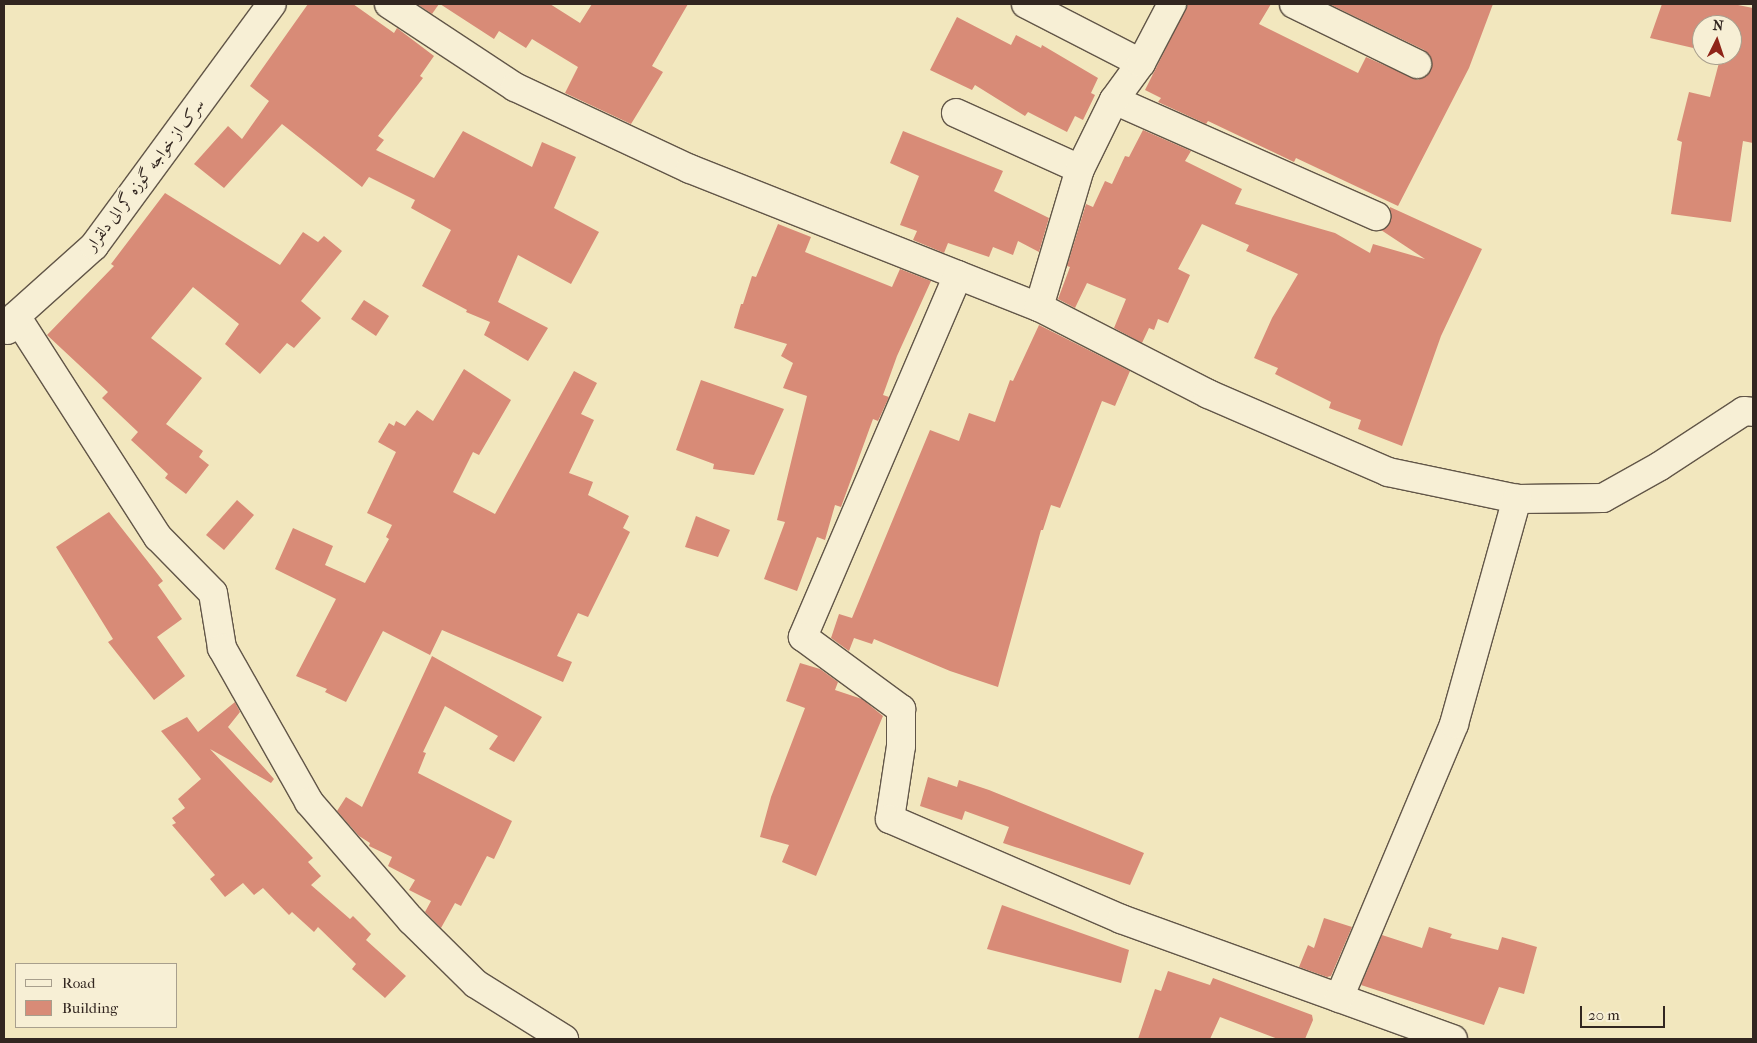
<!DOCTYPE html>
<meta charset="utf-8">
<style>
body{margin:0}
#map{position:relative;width:1757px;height:1043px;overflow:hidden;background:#f2e7be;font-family:"IM FELL French Canon",Amiri,serif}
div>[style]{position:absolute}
.building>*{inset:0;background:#d88b77}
.roads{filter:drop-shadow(1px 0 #625648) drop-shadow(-1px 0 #625648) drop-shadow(0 1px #625648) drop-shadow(0 -1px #625648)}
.minor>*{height:28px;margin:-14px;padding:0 14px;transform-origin:14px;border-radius:14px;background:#f7efd5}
span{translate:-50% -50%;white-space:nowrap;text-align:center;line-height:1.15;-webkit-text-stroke:5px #f7efd5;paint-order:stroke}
.street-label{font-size:16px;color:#322620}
.frame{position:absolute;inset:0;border:5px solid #322620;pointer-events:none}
.legend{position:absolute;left:15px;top:963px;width:162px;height:65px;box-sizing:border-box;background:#f7efd5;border:1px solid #a89f8d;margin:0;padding:6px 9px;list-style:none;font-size:15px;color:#322620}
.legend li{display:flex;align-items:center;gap:10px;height:25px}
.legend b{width:25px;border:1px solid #a89f8d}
.north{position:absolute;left:1692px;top:15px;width:50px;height:50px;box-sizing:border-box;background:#f7efd5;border:1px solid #a89f8d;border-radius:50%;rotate:4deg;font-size:14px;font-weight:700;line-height:20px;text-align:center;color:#322620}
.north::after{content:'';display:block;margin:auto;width:18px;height:22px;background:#8f2418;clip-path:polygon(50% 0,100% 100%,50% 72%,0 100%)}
.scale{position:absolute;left:1580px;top:1006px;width:85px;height:22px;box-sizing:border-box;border:2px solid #322620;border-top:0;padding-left:6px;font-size:15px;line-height:18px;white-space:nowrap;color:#322620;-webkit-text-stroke:4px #f7efd5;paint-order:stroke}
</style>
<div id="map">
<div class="building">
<i style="clip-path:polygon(308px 4px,353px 4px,394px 33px,397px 28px,434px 56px,420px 76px,423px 78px,378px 136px,384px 140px,376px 150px,434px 178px,463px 131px,532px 167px,542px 142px,576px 157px,554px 208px,599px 232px,571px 284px,518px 255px,498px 302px,548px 328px,528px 361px,484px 335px,490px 322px,466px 312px,467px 310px,422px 286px,451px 230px,411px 208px,415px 200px,369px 177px,362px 187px,282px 124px,224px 188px,194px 164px,228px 126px,242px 139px,269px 101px,250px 86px)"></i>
<i style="clip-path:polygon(417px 4px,439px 4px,432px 14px)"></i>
<i style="clip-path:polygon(440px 4px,550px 4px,580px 23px,592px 4px,688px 4px,652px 66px,663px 72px,631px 124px,565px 93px,578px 67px,532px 39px,526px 48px,499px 31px,494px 39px)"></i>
<i style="clip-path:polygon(1188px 4px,1271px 4px,1259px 24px,1358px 73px,1366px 57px,1418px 80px,1431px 70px,1430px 56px,1424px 50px,1329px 4px,1493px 4px,1469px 68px,1398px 206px,1296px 158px,1294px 162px,1208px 121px,1206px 124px,1158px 102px,1161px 98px,1145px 90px)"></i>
<i style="clip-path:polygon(1662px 4px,1733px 4px,1753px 8px,1753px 143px,1743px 141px,1731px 222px,1671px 214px,1682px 142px,1677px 140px,1689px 92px,1710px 97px,1721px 55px,1732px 55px,1732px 25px,1702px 25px,1702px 50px,1650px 38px)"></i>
<i style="clip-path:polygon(957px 17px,1011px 45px,1016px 35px,1041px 48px,1042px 45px,1098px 78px,1091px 93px,1095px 95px,1083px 120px,1075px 116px,1067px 132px,1028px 112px,1025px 116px,975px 85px,972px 90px,930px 70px)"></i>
<i style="clip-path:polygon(1143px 130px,1191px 151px,1185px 161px,1242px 189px,1235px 204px,1335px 233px,1370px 253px,1373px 244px,1425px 259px,1381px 230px,1390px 222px,1390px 207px,1482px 249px,1441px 336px,1402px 446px,1358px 429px,1361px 420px,1329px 408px,1331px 402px,1275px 374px,1278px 368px,1254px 358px,1272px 318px,1298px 274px,1246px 251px,1249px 245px,1202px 224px,1178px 269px,1190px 275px,1168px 323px,1158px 319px,1154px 330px,1149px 328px,1142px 343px,1114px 328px,1126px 299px,1087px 283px,1075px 308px,1058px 299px,1070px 267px,1067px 266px,1086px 204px,1093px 207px,1105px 181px,1112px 184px,1125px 156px,1129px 157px)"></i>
<i style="clip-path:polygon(903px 131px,1003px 171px,994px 191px,1049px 218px,1039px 252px,1018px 241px,1013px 255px,993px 247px,989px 257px,948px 243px,944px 253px,913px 240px,917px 231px,900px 225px,919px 176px,890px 163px)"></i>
<i style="clip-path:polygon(165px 193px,280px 265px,303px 232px,318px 242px,324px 236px,342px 251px,301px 301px,321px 318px,294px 348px,287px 343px,260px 374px,225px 344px,239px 324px,193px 287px,151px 338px,202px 378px,166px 424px,203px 451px,199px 457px,209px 465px,186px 494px,165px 478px,168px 474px,131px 440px,138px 432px,102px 398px,108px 392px,47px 335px,114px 266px,111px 264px)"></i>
<i style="clip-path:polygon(778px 224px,811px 237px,805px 252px,892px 287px,900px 269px,931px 281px,897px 356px,883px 395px,889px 397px,878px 421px,873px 419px,841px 507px,835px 505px,825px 540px,817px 537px,797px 591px,764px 579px,785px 522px,777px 520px,807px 396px,783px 388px,793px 363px,781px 356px,787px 344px,734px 328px,741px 304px,743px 304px,752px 276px,756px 277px)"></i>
<i style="clip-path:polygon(364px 300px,389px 316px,376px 336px,351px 319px)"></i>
<i style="clip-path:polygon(1039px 325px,1130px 371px,1115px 406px,1102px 401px,1060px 508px,1051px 505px,1043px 530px,1041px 530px,998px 687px,950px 671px,874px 639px,872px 644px,854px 638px,849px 651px,831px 638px,839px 614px,852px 618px,930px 430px,959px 441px,969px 413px,995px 422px,1010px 380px,1013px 381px)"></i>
<i style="clip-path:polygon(464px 369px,511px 400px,479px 455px,473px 452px,453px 492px,495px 514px,574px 371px,597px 383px,581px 414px,594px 420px,569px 473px,593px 482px,588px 495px,629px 516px,623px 528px,630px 532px,588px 617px,578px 613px,557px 656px,572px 662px,563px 682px,442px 630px,430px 655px,383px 631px,346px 702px,325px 692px,327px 689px,296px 676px,336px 599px,275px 569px,293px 528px,333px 546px,325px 565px,365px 583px,389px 539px,386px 537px,392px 525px,367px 513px,396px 452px,378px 442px,389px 423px,394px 426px,396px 421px,405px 426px,417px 410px,433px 421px)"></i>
<i style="clip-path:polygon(701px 380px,784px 409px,754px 475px,713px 469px,714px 464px,676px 450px)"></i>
<i style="clip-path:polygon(237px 500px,254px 515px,224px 550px,206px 535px)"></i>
<i style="clip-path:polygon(109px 512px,163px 581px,158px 585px,182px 619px,157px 637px,185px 676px,154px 700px,108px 642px,113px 639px,56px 547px)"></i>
<i style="clip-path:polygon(696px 516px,730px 530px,718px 557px,685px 547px)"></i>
<i style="clip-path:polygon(432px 656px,542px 717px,514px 762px,489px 749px,498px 736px,445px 706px,423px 752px,426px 753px,418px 773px,512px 821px,494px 859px,487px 856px,461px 906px,455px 903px,441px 928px,425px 912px,431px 901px,409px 890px,415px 880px,388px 866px,392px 857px,369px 846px,370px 843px,359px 836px,337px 811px,346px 797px,362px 807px)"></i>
<i style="clip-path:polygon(800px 663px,820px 669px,838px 682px,835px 690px,862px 699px,883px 716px,816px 876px,782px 862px,789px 845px,760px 837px,771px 797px,805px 708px,786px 701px)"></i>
<i style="clip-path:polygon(235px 702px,240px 712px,228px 727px,274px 779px,271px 783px,210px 749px,313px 858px,308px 862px,321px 876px,311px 885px,350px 919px,353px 916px,371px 934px,366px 940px,406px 976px,385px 998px,352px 969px,356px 964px,318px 927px,314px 932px,292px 912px,289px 915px,263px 888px,254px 895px,243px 883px,225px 897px,210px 879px,215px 875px,172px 825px,176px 823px,172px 818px,185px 808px,178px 799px,201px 779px,161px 731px,187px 717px,198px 732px)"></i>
<i style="clip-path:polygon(928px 777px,957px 787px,959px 780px,989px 790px,1144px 853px,1130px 885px,1003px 843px,1009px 827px,965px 811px,962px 820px,920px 806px)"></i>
<i style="clip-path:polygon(1002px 905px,1129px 950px,1121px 983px,987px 949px)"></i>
<i style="clip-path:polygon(1324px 918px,1352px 927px,1331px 976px,1327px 977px,1299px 967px,1308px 945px,1314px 948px)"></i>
<i style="clip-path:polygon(1429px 927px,1452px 934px,1450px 938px,1498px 950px,1502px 937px,1537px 947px,1524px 994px,1499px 987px,1484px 1025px,1361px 985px,1382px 935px,1422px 948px)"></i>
<i style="clip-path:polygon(1168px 971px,1210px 985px,1213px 978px,1312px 1015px,1313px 1020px,1305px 1039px,1278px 1039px,1220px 1017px,1210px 1039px,1138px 1039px,1155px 989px,1161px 991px)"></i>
</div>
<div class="roads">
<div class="minor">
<i style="left:389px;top:4px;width:151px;rotate:33.4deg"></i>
<i style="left:515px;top:87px;width:193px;rotate:25.1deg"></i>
<i style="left:690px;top:169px;width:375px;rotate:21.6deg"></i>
<i style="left:1039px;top:307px;width:190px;rotate:27.2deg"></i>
<i style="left:1208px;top:394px;width:196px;rotate:23.4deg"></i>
<i style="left:1388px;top:472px;width:132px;rotate:11.8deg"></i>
<i style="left:1517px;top:499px;width:86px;rotate:-0.7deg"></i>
<i style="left:1603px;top:498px;width:65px;rotate:-29.3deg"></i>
<i style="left:1660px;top:466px;width:100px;rotate:-33.2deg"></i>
<i style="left:1744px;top:411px;width:9px;rotate:6deg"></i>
<i style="left:1026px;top:4px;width:129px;rotate:27.2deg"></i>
<i style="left:1294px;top:4px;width:137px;rotate:26deg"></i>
<i style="left:1114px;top:100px;width:287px;rotate:23.9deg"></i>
<i style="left:956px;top:113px;width:136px;rotate:24.3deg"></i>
<i style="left:958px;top:275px;width:394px;rotate:113.2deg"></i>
<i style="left:803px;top:637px;width:122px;rotate:36.3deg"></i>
<i style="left:901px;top:709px;width:37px;rotate:90deg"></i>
<i style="left:901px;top:746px;width:74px;rotate:98.6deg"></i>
<i style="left:890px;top:819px;width:252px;rotate:23.4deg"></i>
<i style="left:1121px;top:919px;width:353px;rotate:19.9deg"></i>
<i style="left:1039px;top:307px;width:144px;rotate:-73.5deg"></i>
<i style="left:1080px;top:169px;width:77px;rotate:-63.8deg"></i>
<i style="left:1114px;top:100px;width:46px;rotate:-53.9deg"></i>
<i style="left:1141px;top:63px;width:67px;rotate:-62.3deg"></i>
<i style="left:16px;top:316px;width:263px;rotate:57.3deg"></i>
<i style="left:158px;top:537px;width:78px;rotate:45.5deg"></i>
<i style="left:213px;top:593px;width:56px;rotate:80.7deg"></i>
<i style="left:222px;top:648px;width:177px;rotate:60.5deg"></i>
<i style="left:309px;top:802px;width:156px;rotate:49.2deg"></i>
<i style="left:411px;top:920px;width:91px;rotate:44.6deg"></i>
<i style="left:476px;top:984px;width:104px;rotate:32deg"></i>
<i style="left:7px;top:330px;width:7px;rotate:-27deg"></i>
<i style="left:13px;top:327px;width:11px;rotate:-75deg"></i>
<i style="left:16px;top:316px;width:105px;rotate:-41.9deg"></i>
<i style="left:94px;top:246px;width:300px;rotate:-53.7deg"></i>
<i style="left:1339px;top:998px;width:297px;rotate:-67.2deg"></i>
<i style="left:1454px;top:724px;width:234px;rotate:-74.4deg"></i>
</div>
</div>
<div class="street-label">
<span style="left:145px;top:175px;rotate:-53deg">سرک از خواجه گوزه گر الی دلقرار</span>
</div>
<div class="frame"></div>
<ul class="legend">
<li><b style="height:6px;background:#f7efd5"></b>Road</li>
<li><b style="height:14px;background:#d88b77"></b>Building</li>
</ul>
<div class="north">N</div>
<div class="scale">20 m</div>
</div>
